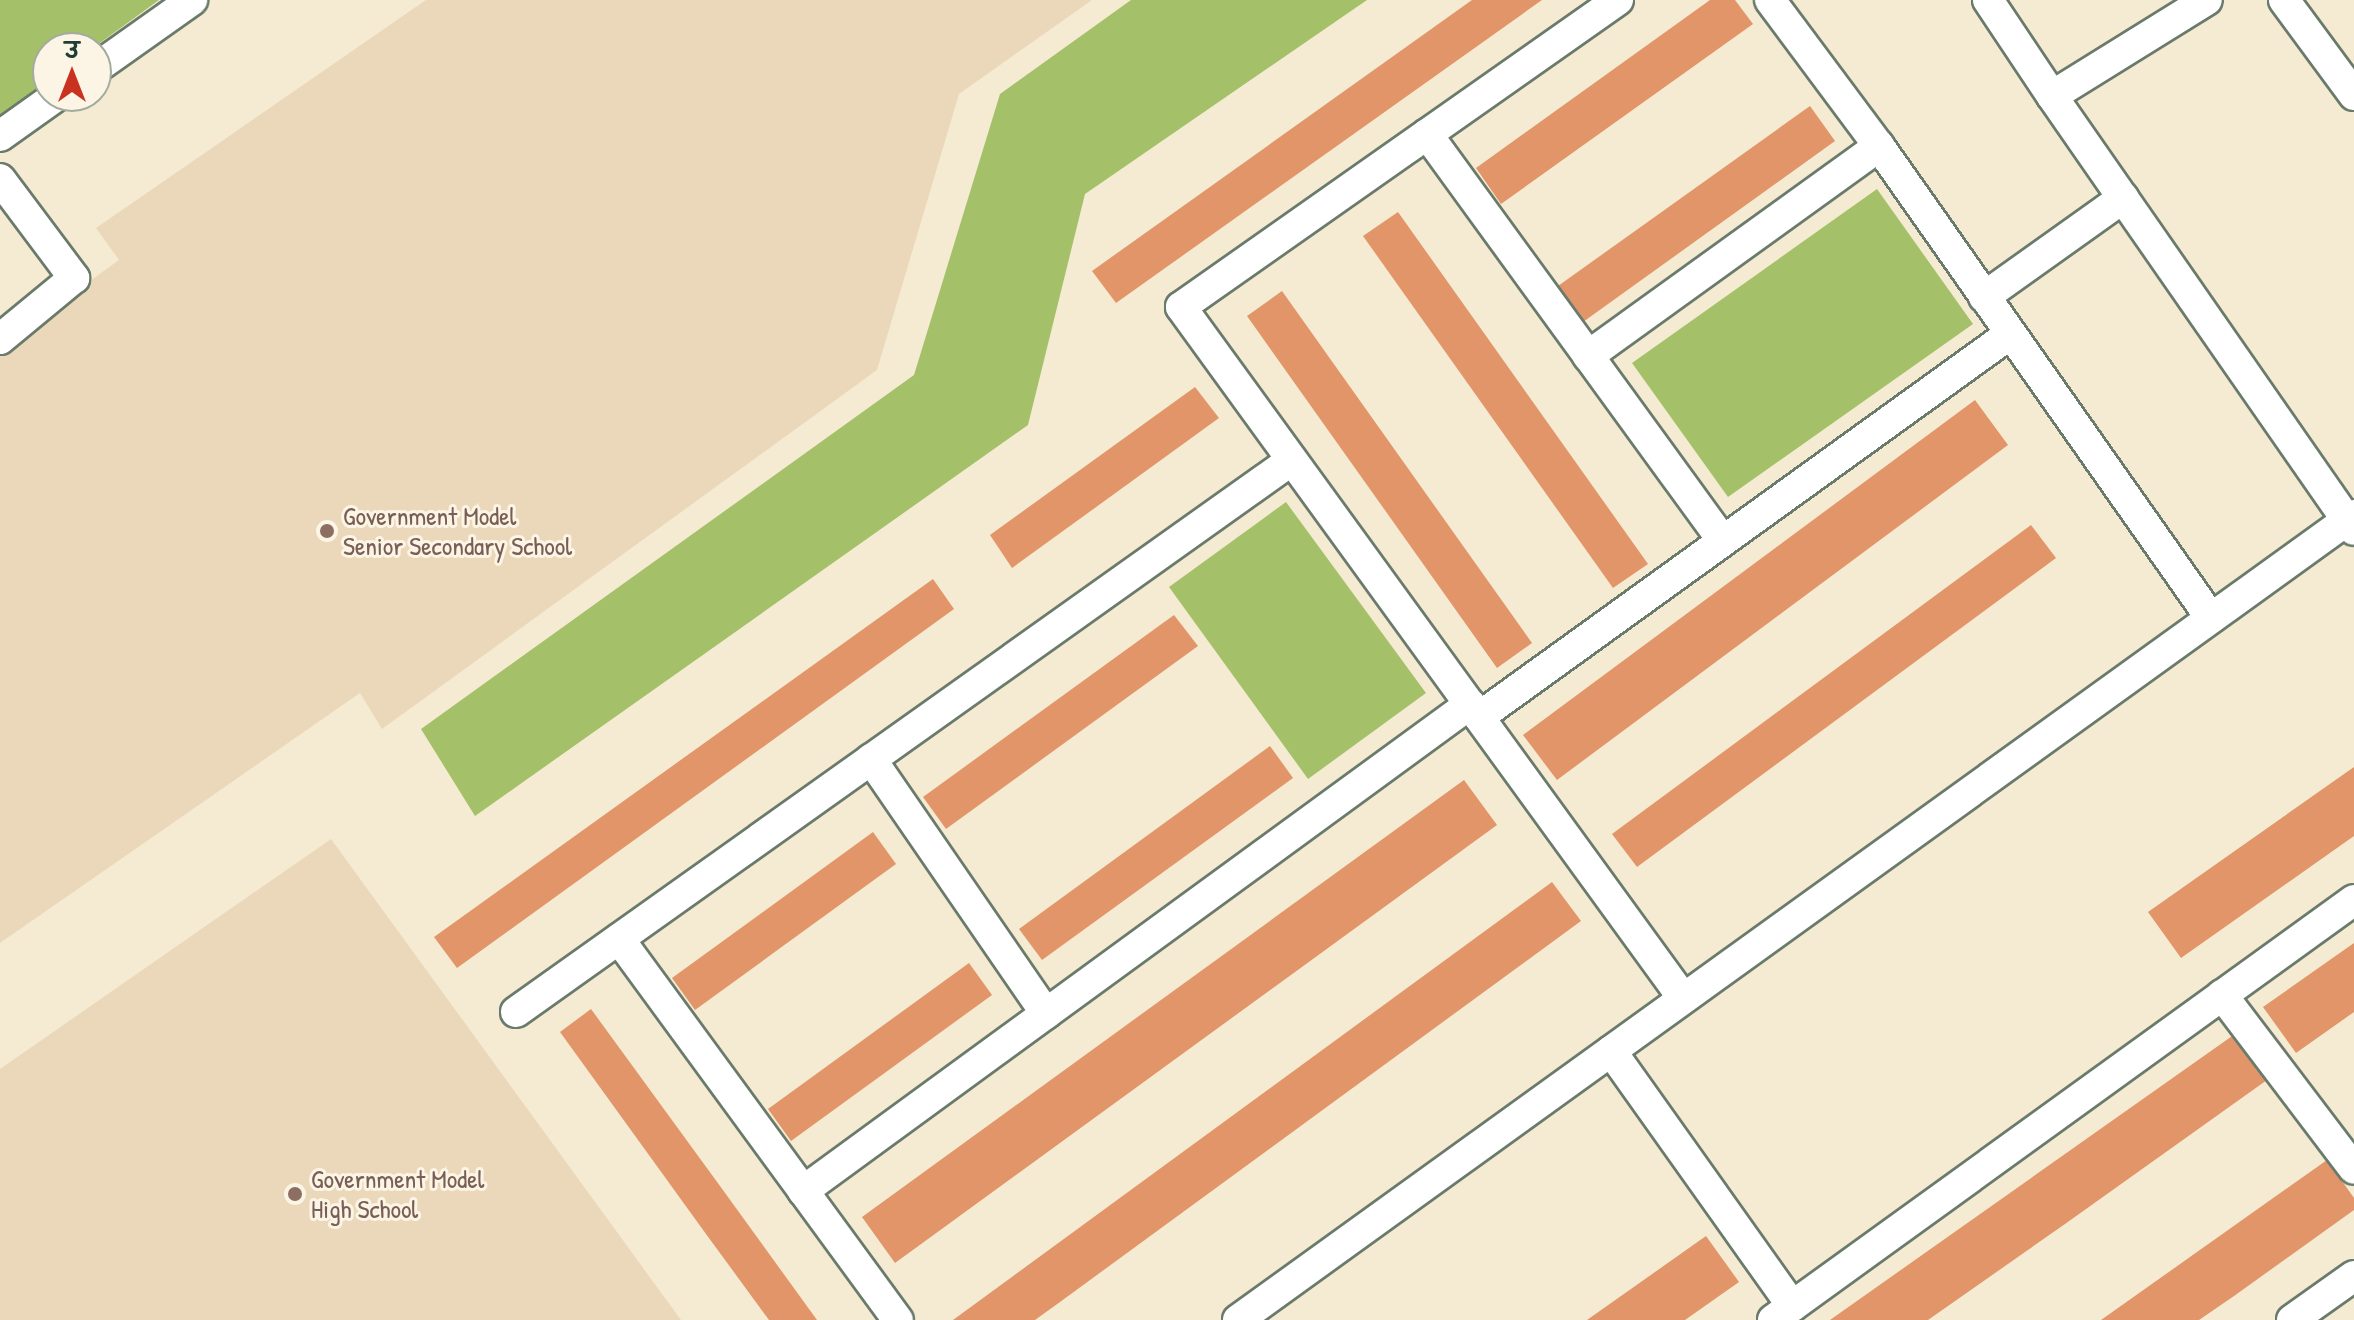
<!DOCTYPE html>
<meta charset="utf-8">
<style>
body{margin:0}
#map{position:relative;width:2354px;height:1320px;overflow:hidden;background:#f5ebd2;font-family:"Patrick Hand","Playpen Sans Deva",sans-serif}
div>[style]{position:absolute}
.built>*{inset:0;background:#ebd8ba}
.green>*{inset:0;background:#a4c169}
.building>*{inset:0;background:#e19569}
.roads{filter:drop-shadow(2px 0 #6a7a6b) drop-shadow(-2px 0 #6a7a6b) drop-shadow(0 2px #6a7a6b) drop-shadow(0 -2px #6a7a6b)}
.street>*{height:30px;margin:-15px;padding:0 15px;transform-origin:15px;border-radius:15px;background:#fff}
.dots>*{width:22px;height:22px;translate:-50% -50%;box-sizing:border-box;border:4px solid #fcf5e5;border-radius:50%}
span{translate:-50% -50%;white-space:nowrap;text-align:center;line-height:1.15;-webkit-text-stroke:6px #fcf5e5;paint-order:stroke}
.education-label{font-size:26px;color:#785e54}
.left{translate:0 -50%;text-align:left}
.north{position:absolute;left:32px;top:32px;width:80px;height:80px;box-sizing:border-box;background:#fcf5e5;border:2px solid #a4ab9e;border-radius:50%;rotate:0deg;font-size:22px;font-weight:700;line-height:32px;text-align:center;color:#1f3d34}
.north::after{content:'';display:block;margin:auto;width:28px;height:36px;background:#c8321e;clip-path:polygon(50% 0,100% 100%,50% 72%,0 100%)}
</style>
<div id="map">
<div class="built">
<i style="clip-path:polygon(426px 0,1092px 0,959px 94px,877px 370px,382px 729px,360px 693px,0 943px,0 346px,119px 260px,96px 228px)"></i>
<i style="clip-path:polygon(331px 839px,681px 1320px,0 1320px,0 1069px)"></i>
</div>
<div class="green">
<i style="clip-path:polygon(0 0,159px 0,93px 48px,48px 48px,48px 81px,0 116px)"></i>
<i style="clip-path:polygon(1131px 0,1367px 0,1085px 194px,1028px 425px,475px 816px,421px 729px,914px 375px,1000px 94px)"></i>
<i style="clip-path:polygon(1877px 189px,1973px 324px,1728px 497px,1632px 363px)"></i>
<i style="clip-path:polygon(1286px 502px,1426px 693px,1308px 779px,1169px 587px)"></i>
</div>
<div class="building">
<i style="clip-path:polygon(1472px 0,1542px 0,1116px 303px,1092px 271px)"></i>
<i style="clip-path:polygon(1710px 0,1735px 0,1753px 24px,1501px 204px,1476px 168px)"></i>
<i style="clip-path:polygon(1810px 106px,1835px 141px,1583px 322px,1558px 286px)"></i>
<i style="clip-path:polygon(1398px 212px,1648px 564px,1613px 588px,1363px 236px)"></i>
<i style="clip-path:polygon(1282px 291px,1532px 643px,1497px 668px,1247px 316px)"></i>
<i style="clip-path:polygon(1195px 387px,1219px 418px,1012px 568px,990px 535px)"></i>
<i style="clip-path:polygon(1975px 400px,2008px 445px,1557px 780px,1523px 735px)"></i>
<i style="clip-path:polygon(2031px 525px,2056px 558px,1637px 867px,1612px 834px)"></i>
<i style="clip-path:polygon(933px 579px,954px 609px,457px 968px,434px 937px)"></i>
<i style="clip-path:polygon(1174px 615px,1198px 646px,946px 829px,923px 797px)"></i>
<i style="clip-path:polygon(1270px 746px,1293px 778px,1042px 960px,1019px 929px)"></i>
<i style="clip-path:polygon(2354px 767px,2354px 836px,2181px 958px,2148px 912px)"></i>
<i style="clip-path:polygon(1464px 780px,1497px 825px,895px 1263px,862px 1217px)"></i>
<i style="clip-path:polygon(873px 832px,896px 864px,695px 1010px,672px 978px)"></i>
<i style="clip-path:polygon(1552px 882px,1581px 921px,1060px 1302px,1035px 1320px,953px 1320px)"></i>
<i style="clip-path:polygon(2354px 943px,2354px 1012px,2296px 1053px,2263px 1007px)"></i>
<i style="clip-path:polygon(969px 963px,992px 995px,791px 1141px,768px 1109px)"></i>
<i style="clip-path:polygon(591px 1009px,720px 1186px,817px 1320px,769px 1320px,706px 1234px,560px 1032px)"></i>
<i style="clip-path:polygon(2235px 1034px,2267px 1080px,2065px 1224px,1928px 1320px,1830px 1320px)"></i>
<i style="clip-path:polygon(2327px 1160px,2354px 1198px,2354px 1210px,2234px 1296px,2199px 1320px,2101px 1320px)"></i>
<i style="clip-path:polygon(1706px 1236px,1739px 1282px,1685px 1320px,1587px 1320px)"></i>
</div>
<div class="roads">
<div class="street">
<i style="left:1618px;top:0;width:534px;rotate:144.91deg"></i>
<i style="left:1181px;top:307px;width:854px;rotate:54deg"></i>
<i style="left:1770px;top:0;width:182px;rotate:53.3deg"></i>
<i style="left:1879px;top:146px;width:577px;rotate:54.88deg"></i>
<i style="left:1988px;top:0;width:115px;rotate:56.3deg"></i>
<i style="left:2052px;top:96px;width:182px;rotate:-31.8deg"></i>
<i style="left:2284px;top:0;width:118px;rotate:53.6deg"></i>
<i style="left:96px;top:68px;width:118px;rotate:-35.3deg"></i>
<i style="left:2052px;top:96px;width:124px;rotate:55.2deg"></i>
<i style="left:1427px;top:134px;width:503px;rotate:53.97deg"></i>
<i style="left:0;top:136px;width:69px;rotate:-35.5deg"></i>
<i style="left:0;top:179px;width:124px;rotate:53.2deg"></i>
<i style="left:74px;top:278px;width:96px;rotate:140.5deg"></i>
<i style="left:1984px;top:297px;width:171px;rotate:-35.5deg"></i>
<i style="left:2123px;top:198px;width:404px;rotate:55.2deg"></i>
<i style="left:1588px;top:356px;width:359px;rotate:-35.8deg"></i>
<i style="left:1479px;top:717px;width:655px;rotate:-35.8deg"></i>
<i style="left:871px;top:759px;width:309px;rotate:55.5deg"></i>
<i style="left:619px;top:939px;width:472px;rotate:53.8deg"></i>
<i style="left:2222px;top:995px;width:218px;rotate:52.8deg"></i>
<i style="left:516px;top:1012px;width:952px;rotate:-35.43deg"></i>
<i style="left:1611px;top:1051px;width:313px;rotate:54.6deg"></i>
<i style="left:803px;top:1191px;width:826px;rotate:-36.13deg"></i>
<i style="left:1238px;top:1320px;width:1376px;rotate:-35.8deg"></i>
<i style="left:1773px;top:1320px;width:717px;rotate:-35.86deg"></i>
<i style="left:2292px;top:1320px;width:76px;rotate:-35.4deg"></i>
</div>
</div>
<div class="dots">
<i style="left:327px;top:531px;background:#8d6e63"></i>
<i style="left:295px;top:1194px;background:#8d6e63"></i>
</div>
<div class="education-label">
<span class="left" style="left:343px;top:531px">Government Model<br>Senior Secondary School</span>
<span class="left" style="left:311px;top:1194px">Government Model<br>High School</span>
</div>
<div class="north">उ</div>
</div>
